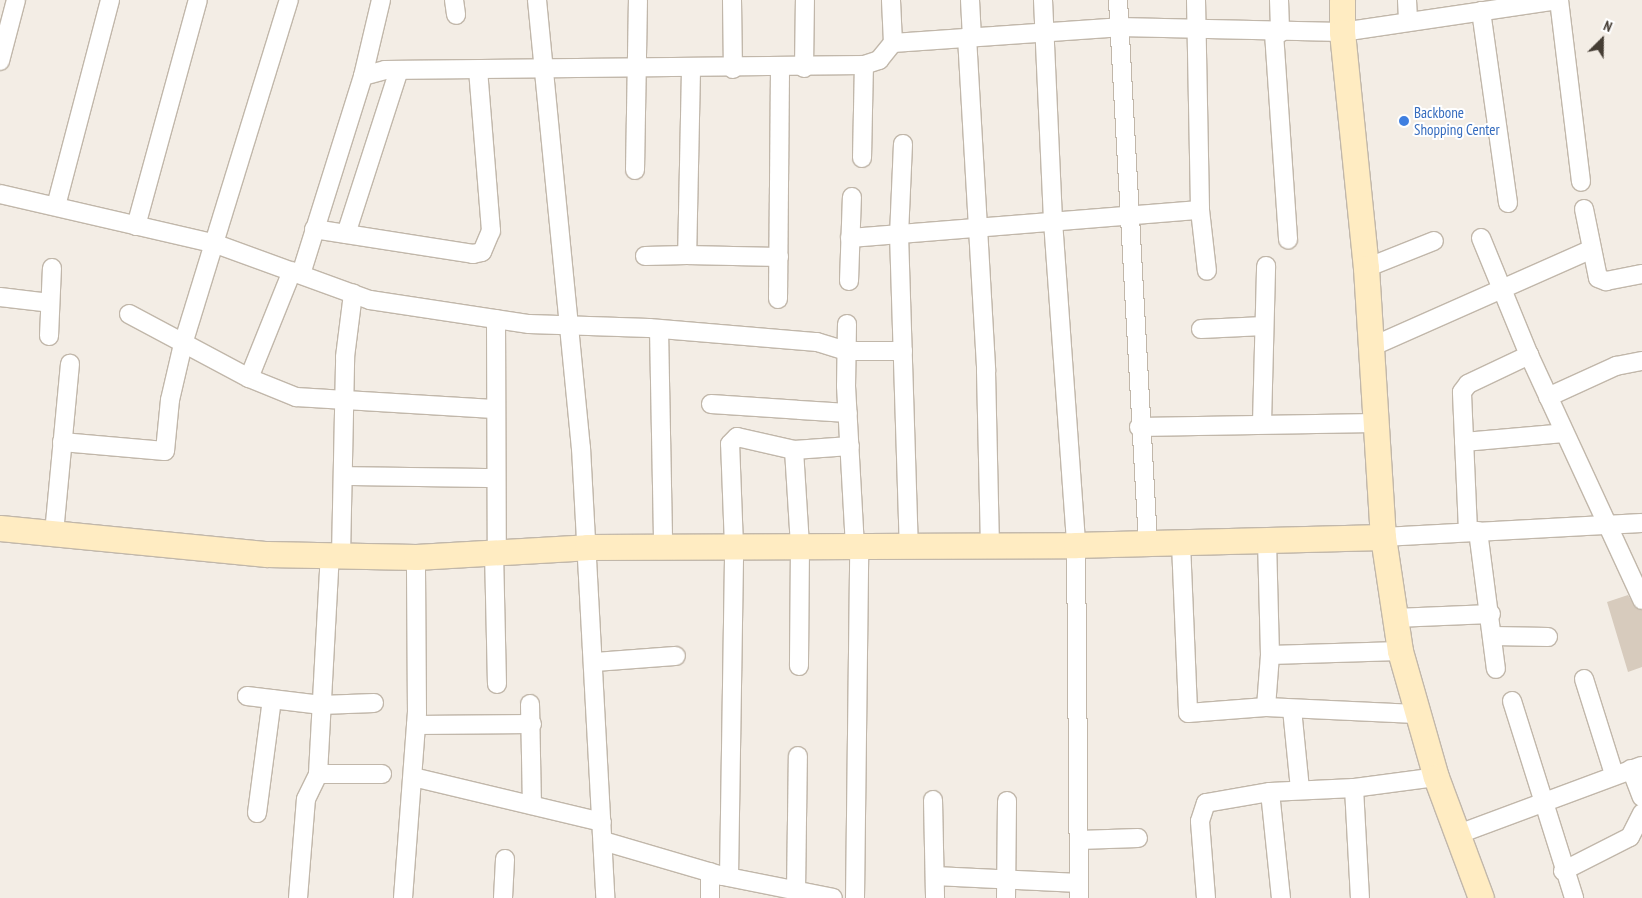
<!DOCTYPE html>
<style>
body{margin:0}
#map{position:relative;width:1642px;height:898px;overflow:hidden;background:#f3ede5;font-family:"PT Sans Narrow",sans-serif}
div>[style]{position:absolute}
.building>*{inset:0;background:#d7cbbd}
.roads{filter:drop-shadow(1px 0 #c1b7aa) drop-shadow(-1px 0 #c1b7aa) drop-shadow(0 1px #c1b7aa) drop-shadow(0 -1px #c1b7aa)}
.street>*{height:18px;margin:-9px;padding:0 9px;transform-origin:9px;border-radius:9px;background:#fff}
.secondary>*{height:25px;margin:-12.5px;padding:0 12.5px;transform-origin:12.5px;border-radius:12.5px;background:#ffecc2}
.dots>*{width:14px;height:14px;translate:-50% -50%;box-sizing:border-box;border:2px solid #fff;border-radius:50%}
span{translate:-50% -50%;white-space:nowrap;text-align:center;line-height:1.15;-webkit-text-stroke:4px #fff;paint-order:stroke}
.shop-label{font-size:15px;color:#366cbe}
.left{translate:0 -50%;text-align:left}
.north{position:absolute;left:1577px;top:15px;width:50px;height:50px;-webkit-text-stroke:4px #fff;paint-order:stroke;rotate:23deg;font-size:14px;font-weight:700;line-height:20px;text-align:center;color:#453d34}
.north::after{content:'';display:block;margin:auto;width:18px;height:22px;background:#453d34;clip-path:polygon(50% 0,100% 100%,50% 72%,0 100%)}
</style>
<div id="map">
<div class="building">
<i style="clip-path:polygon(1628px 595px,1636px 608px,1642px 610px,1642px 667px,1628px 672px,1607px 602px)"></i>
</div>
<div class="roads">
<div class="street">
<i style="left:454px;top:0;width:15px;rotate:82deg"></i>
<i style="left:537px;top:0;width:450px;rotate:84.4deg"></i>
<i style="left:581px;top:448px;width:451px;rotate:86.9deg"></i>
<i style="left:732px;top:0;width:69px;rotate:89.2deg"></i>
<i style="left:970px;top:0;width:36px;rotate:87deg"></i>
<i style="left:1043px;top:0;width:221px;rotate:87.4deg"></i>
<i style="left:1053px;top:221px;width:325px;rotate:85.9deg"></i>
<i style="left:1076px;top:545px;width:353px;rotate:89.5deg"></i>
<i style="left:1118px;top:0;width:544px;rotate:86.84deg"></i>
<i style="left:1196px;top:0;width:210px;rotate:88.9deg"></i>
<i style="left:1200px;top:210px;width:61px;rotate:83.5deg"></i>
<i style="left:1279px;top:0;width:33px;rotate:88deg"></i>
<i style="left:1407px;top:0;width:22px;rotate:87deg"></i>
<i style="left:1559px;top:0;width:183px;rotate:83.1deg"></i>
<i style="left:1481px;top:11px;width:194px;rotate:82deg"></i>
<i style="left:1274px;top:33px;width:207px;rotate:86.1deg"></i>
<i style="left:967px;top:37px;width:335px;rotate:86.7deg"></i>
<i style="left:986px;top:371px;width:175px;rotate:88.7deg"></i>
<i style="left:893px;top:43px;width:227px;rotate:-4deg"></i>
<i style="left:1119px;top:27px;width:223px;rotate:1.3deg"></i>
<i style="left:1342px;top:32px;width:218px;rotate:-8.4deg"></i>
<i style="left:0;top:61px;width:63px;rotate:-75.3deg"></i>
<i style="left:804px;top:68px;width:68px;rotate:-89.2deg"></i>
<i style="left:691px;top:70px;width:185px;rotate:91.2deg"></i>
<i style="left:687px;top:255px;width:92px;rotate:1.2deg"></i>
<i style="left:363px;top:76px;width:23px;rotate:-15deg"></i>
<i style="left:385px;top:70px;width:479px;rotate:-0.6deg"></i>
<i style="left:864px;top:65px;width:16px;rotate:-18deg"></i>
<i style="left:879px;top:60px;width:22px;rotate:-51deg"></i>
<i style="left:893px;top:43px;width:43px;rotate:-92.7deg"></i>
<i style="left:903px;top:144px;width:90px;rotate:92.5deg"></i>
<i style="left:899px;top:234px;width:312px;rotate:88.2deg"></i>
<i style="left:862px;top:158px;width:93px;rotate:-88.8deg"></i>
<i style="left:635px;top:170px;width:170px;rotate:-89deg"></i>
<i style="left:0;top:194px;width:222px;rotate:13deg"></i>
<i style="left:216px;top:244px;width:164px;rotate:20deg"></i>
<i style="left:370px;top:300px;width:161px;rotate:8.6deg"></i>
<i style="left:529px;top:324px;width:120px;rotate:1.9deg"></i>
<i style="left:649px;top:328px;width:169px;rotate:4.8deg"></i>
<i style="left:817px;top:342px;width:31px;rotate:17deg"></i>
<i style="left:847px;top:351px;width:56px"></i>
<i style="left:56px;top:206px;width:213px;rotate:-75.3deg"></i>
<i style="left:1584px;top:209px;width:70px;rotate:78.5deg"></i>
<i style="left:1598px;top:278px;width:9px;rotate:21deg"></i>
<i style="left:1606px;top:281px;width:37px;rotate:-11deg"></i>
<i style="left:136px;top:226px;width:234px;rotate:-74.7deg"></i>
<i style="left:314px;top:229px;width:161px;rotate:8.9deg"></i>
<i style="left:473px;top:254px;width:9px;rotate:-13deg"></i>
<i style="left:482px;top:252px;width:23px;rotate:-67deg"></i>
<i style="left:491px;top:231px;width:162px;rotate:-94.6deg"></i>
<i style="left:346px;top:234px;width:172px;rotate:-72.1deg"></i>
<i style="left:850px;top:238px;width:351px;rotate:-4.6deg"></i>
<i style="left:1481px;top:238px;width:126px;rotate:67.7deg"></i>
<i style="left:1529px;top:355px;width:270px;rotate:65.2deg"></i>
<i style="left:645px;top:256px;width:42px;rotate:-1.4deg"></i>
<i style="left:1366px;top:268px;width:73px;rotate:-21.7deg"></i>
<i style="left:301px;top:274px;width:207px;rotate:-72.6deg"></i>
<i style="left:363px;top:76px;width:78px;rotate:-76.7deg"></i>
<i style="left:849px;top:281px;width:84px;rotate:-88deg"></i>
<i style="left:0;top:297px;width:50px;rotate:6.8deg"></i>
<i style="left:778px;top:299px;width:230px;rotate:-89.5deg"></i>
<i style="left:129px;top:314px;width:136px;rotate:28.1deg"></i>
<i style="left:249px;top:378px;width:51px;rotate:22deg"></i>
<i style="left:296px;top:397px;width:198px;rotate:3.5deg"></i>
<i style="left:496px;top:319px;width:233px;rotate:89.8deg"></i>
<i style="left:847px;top:324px;width:62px;rotate:90.9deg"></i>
<i style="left:846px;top:386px;width:160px;rotate:86.8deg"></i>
<i style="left:659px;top:329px;width:217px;rotate:88.9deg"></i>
<i style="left:1201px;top:329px;width:63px;rotate:-2.7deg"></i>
<i style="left:49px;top:336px;width:68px;rotate:-87.5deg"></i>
<i style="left:1371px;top:347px;width:240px;rotate:-23.9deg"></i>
<i style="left:249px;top:378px;width:115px;rotate:-68.1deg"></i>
<i style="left:1548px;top:397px;width:75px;rotate:-24.5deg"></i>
<i style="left:1616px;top:366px;width:26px;rotate:-11deg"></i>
<i style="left:711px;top:404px;width:137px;rotate:3.8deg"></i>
<i style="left:1262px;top:423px;width:157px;rotate:-88.5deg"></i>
<i style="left:1139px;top:427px;width:236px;rotate:-1deg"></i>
<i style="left:62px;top:442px;width:103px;rotate:5deg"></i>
<i style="left:165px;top:451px;width:51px;rotate:-84.4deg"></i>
<i style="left:170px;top:400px;width:57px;rotate:-76.9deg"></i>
<i style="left:183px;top:344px;width:360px;rotate:-72.9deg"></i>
<i style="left:1464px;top:442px;width:100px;rotate:-5.1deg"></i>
<i style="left:794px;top:450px;width:96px;rotate:86.4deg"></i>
<i style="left:800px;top:546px;width:120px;rotate:90.5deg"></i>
<i style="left:343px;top:476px;width:152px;rotate:0.8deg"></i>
<i style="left:1468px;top:531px;width:139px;rotate:-92.5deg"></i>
<i style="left:1462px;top:392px;width:10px;rotate:-53deg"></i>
<i style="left:1468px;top:384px;width:68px;rotate:-25.4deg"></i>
<i style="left:1478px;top:531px;width:139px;rotate:82.6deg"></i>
<i style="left:54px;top:533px;width:170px;rotate:-84.6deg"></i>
<i style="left:1383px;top:537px;width:259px;rotate:-3.1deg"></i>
<i style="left:1181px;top:543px;width:170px;rotate:87.6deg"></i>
<i style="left:1188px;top:713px;width:78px;rotate:-4.4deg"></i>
<i style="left:1266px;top:707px;width:150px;rotate:2.7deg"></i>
<i style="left:494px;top:552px;width:132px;rotate:88.7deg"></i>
<i style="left:341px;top:556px;width:199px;rotate:-88.8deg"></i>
<i style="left:345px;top:357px;width:64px;rotate:-82.8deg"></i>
<i style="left:1395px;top:618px;width:96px;rotate:-2.4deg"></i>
<i style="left:1493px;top:636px;width:55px;rotate:1deg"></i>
<i style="left:1270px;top:655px;width:130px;rotate:-1.8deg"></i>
<i style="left:594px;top:662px;width:82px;rotate:-4.2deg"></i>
<i style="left:1584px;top:679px;width:100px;rotate:72.5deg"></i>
<i style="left:247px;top:696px;width:75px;rotate:6.9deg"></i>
<i style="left:321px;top:705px;width:53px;rotate:-2.2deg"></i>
<i style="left:1512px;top:701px;width:207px;rotate:72.5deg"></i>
<i style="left:530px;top:704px;width:101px;rotate:88.9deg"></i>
<i style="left:1266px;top:707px;width:52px;rotate:-85.6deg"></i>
<i style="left:1270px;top:655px;width:113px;rotate:-91.5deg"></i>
<i style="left:1292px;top:709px;width:80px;rotate:84.3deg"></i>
<i style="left:416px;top:725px;width:116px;rotate:-0.5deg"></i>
<i style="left:1631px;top:769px;width:30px;rotate:69deg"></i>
<i style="left:318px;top:774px;width:64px"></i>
<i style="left:413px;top:777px;width:194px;rotate:13.4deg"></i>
<i style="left:1354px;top:788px;width:110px;rotate:86.9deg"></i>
<i style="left:1270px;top:792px;width:107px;rotate:84.1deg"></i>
<i style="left:933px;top:800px;width:98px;rotate:88.8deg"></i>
<i style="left:257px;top:813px;width:115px;rotate:-82.5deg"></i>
<i style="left:1456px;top:835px;width:198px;rotate:-20.4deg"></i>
<i style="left:1079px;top:840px;width:59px;rotate:-1.9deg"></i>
<i style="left:603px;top:841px;width:125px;rotate:16.3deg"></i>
<i style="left:723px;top:876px;width:112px;rotate:11.3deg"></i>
<i style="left:1563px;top:871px;width:75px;rotate:-26.9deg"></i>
<i style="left:1630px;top:837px;width:27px;rotate:-63deg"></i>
<i style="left:935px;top:876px;width:144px;rotate:2.8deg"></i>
<i style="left:729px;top:877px;width:331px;rotate:-89.1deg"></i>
<i style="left:734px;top:546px;width:102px;rotate:-92.2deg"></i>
<i style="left:730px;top:444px;width:10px;rotate:-45deg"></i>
<i style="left:737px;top:437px;width:58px;rotate:12.8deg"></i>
<i style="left:794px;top:450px;width:56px;rotate:-4.1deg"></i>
<i style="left:796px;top:891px;width:135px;rotate:-89.2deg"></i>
<i style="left:298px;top:898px;width:99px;rotate:-85.4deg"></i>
<i style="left:306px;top:799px;width:28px;rotate:-64deg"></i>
<i style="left:318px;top:774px;width:219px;rotate:-86.9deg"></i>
<i style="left:403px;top:898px;width:186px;rotate:-85.7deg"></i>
<i style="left:417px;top:713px;width:156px;rotate:-90.4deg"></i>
<i style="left:503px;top:898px;width:39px;rotate:-87deg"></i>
<i style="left:710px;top:898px;width:26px;rotate:-90deg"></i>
<i style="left:855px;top:898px;width:352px;rotate:-89.3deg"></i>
<i style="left:1006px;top:898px;width:97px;rotate:-89.4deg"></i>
<i style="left:1206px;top:898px;width:77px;rotate:-94.5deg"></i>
<i style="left:1200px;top:821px;width:19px;rotate:-72deg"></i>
<i style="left:1206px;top:803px;width:65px;rotate:-9.8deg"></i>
<i style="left:1270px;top:792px;width:84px;rotate:-2.7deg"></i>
<i style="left:1354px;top:788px;width:83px;rotate:-7.6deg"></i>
</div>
<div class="secondary">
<i style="left:1342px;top:0;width:32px;rotate:90deg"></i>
<i style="left:1342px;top:32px;width:237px;rotate:84.2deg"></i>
<i style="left:1366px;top:268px;width:270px;rotate:86.4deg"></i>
<i style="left:1383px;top:537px;width:115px;rotate:81.5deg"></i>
<i style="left:1400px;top:651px;width:131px;rotate:74.1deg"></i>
<i style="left:1436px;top:777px;width:129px;rotate:69.6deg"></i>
<i style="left:0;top:528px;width:268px;rotate:5.6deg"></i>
<i style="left:267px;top:554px;width:149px;rotate:1.2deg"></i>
<i style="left:416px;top:557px;width:171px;rotate:-3.3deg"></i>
<i style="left:587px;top:547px;width:489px;rotate:-0.2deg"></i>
<i style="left:1076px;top:545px;width:307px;rotate:-1.5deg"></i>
</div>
</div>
<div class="dots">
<i style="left:1404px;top:121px;background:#3f7fe0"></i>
</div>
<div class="shop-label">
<span class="left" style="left:1414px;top:121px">Backbone<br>Shopping Center</span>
</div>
<div class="north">N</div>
</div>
